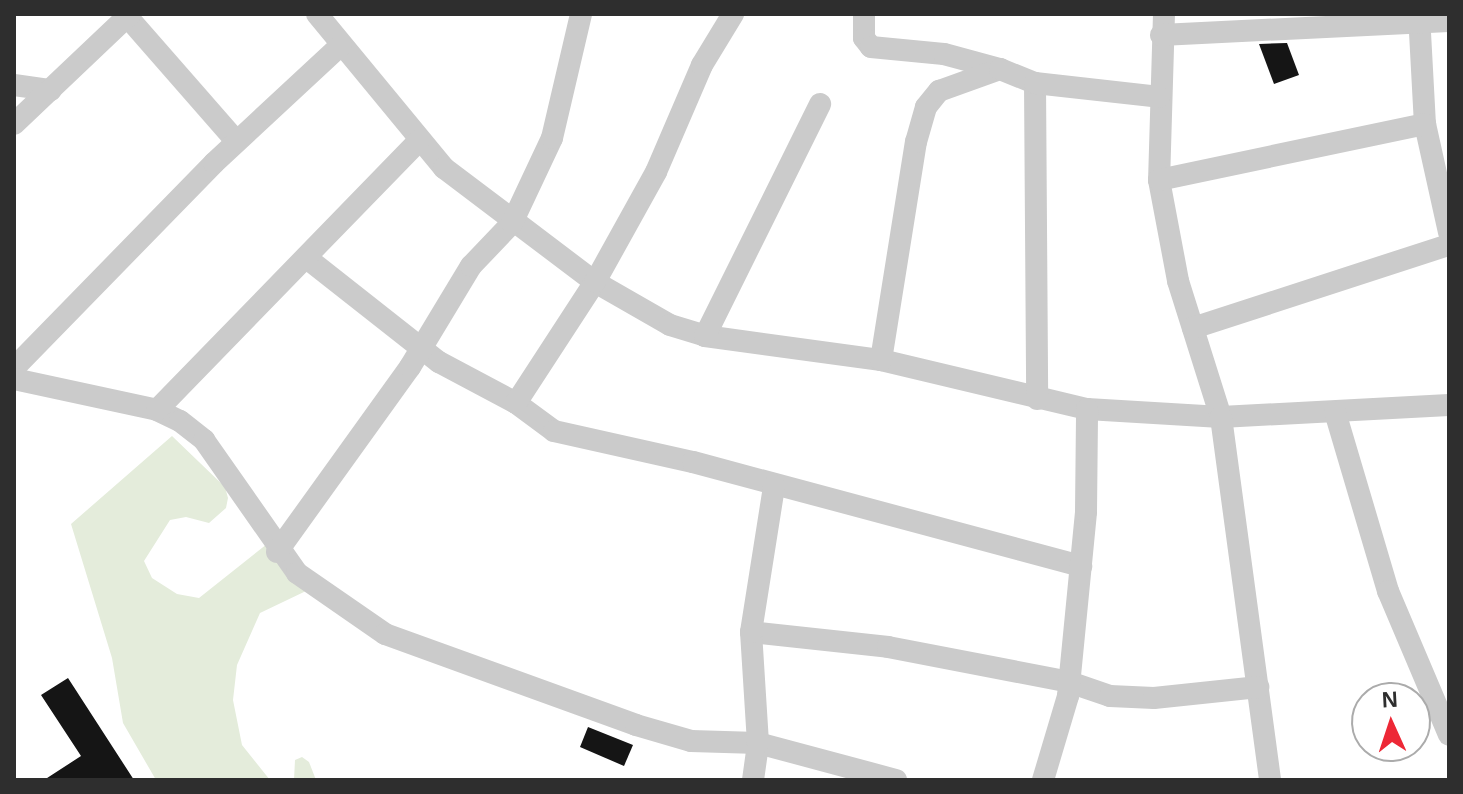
<!DOCTYPE html>
<style>
body{margin:0}
#map{position:relative;width:1463px;height:794px;overflow:hidden;background:#fff;font-family:Helvetica,sans-serif}
div>[style]{position:absolute}
.green>*{inset:0;background:#e4ecdb}
.building>*{inset:0;background:#151515}
.minor>*{height:22px;margin:-11px;padding:0 11px;transform-origin:11px;border-radius:11px;background:#cbcbcb}
span{translate:-50% -50%;white-space:nowrap;text-align:center;line-height:1.15;-webkit-text-stroke:8px #fff;paint-order:stroke}
.frame{position:absolute;inset:0;border:16px solid #2e2e2e;pointer-events:none}
.north{position:absolute;left:1351px;top:682px;width:80px;height:80px;box-sizing:border-box;background:#fff;border:2px solid #ababab;border-radius:50%;rotate:357deg;font-size:22px;font-weight:700;line-height:32px;text-align:center;color:#2e2e2e}
.north::after{content:'';display:block;margin:auto;width:28px;height:36px;background:#ed2836;clip-path:polygon(50% 0,100% 100%,50% 72%,0 100%)}
</style>
<div id="map">
<div class="green">
<i style="clip-path:polygon(172px 436px,225px 487px,228px 498px,226px 508px,209px 523px,186px 517px,170px 520px,144px 561px,152px 578px,177px 594px,199px 598px,267px 544px,306px 591px,260px 613px,237px 665px,233px 700px,242px 745px,270px 780px,156px 780px,123px 723px,112px 658px,71px 524px)"></i>
<i style="clip-path:polygon(302px 757px,309px 762px,316px 780px,294px 780px,295px 760px)"></i>
</div>
<div class="building">
<i style="clip-path:polygon(1287px 43px,1299px 75px,1274px 84px,1259px 44px)"></i>
<i style="clip-path:polygon(68px 678px,134px 780px,44px 780px,81px 756px,41px 695px)"></i>
<i style="clip-path:polygon(588px 727px,633px 745px,624px 766px,580px 747px)"></i>
</div>
<div class="minor">
<i style="left:125px;top:14px;width:169px;rotate:48.8deg"></i>
<i style="left:317px;top:14px;width:200px;rotate:50.5deg"></i>
<i style="left:444px;top:168px;width:189px;rotate:37.1deg"></i>
<i style="left:595px;top:282px;width:86px;rotate:29.8deg"></i>
<i style="left:670px;top:325px;width:37px;rotate:17deg"></i>
<i style="left:705px;top:336px;width:178px;rotate:7.8deg"></i>
<i style="left:881px;top:360px;width:212px;rotate:13.4deg"></i>
<i style="left:1087px;top:409px;width:134px;rotate:3.4deg"></i>
<i style="left:1221px;top:417px;width:228px;rotate:-3deg"></i>
<i style="left:864px;top:14px;width:24px;rotate:90deg"></i>
<i style="left:864px;top:38px;width:11px;rotate:52deg"></i>
<i style="left:871px;top:47px;width:73px;rotate:5.5deg"></i>
<i style="left:944px;top:54px;width:58px;rotate:15deg"></i>
<i style="left:1164px;top:14px;width:166px;rotate:91.7deg"></i>
<i style="left:1159px;top:180px;width:103px;rotate:79.3deg"></i>
<i style="left:1178px;top:281px;width:143px;rotate:72.5deg"></i>
<i style="left:1221px;top:417px;width:366px;rotate:82.3deg"></i>
<i style="left:1419px;top:14px;width:110px;rotate:86.9deg"></i>
<i style="left:1425px;top:124px;width:111px;rotate:77.5deg"></i>
<i style="left:1161px;top:35px;width:288px;rotate:-2.8deg"></i>
<i style="left:1035px;top:83px;width:316px;rotate:89.6deg"></i>
<i style="left:14px;top:85px;width:37px;rotate:8deg"></i>
<i style="left:14px;top:124px;width:160px;rotate:-43.5deg"></i>
<i style="left:1159px;top:180px;width:272px;rotate:-11.9deg"></i>
<i style="left:308px;top:259px;width:167px;rotate:38.2deg"></i>
<i style="left:439px;top:362px;width:87px;rotate:28deg"></i>
<i style="left:516px;top:403px;width:47px;rotate:36.4deg"></i>
<i style="left:554px;top:431px;width:142px;rotate:12.6deg"></i>
<i style="left:693px;top:462px;width:402px;rotate:15deg"></i>
<i style="left:1193px;top:328px;width:269px;rotate:-18deg"></i>
<i style="left:705px;top:336px;width:259px;rotate:-63.6deg"></i>
<i style="left:881px;top:360px;width:221px;rotate:-80.9deg"></i>
<i style="left:916px;top:142px;width:36px;rotate:-74deg"></i>
<i style="left:926px;top:107px;width:21px;rotate:-51deg"></i>
<i style="left:939px;top:91px;width:65px;rotate:-19.8deg"></i>
<i style="left:1000px;top:69px;width:38px;rotate:22deg"></i>
<i style="left:1035px;top:83px;width:125px;rotate:6.4deg"></i>
<i style="left:14px;top:368px;width:286px;rotate:-45.7deg"></i>
<i style="left:214px;top:163px;width:173px;rotate:-42.9deg"></i>
<i style="left:14px;top:379px;width:146px;rotate:12.2deg"></i>
<i style="left:157px;top:410px;width:25px;rotate:26deg"></i>
<i style="left:180px;top:421px;width:31px;rotate:38deg"></i>
<i style="left:204px;top:440px;width:162px;rotate:55deg"></i>
<i style="left:297px;top:573px;width:107px;rotate:34.7deg"></i>
<i style="left:385px;top:634px;width:267px;rotate:19.9deg"></i>
<i style="left:636px;top:725px;width:57px;rotate:16.2deg"></i>
<i style="left:691px;top:741px;width:67px;rotate:1.7deg"></i>
<i style="left:758px;top:743px;width:143px;rotate:15deg"></i>
<i style="left:516px;top:403px;width:145px;rotate:-56.9deg"></i>
<i style="left:595px;top:282px;width:126px;rotate:-61deg"></i>
<i style="left:656px;top:172px;width:116px;rotate:-66.7deg"></i>
<i style="left:702px;top:65px;width:60px;rotate:-58.7deg"></i>
<i style="left:157px;top:410px;width:377px;rotate:-45.8deg"></i>
<i style="left:1335px;top:412px;width:187px;rotate:73.5deg"></i>
<i style="left:1388px;top:591px;width:156px;rotate:67deg"></i>
<i style="left:277px;top:552px;width:228px;rotate:-54.3deg"></i>
<i style="left:410px;top:367px;width:118px;rotate:-58.9deg"></i>
<i style="left:471px;top:266px;width:59px;rotate:-46.4deg"></i>
<i style="left:512px;top:223px;width:94px;rotate:-64.8deg"></i>
<i style="left:552px;top:138px;width:127px;rotate:-76.8deg"></i>
<i style="left:751px;top:632px;width:138px;rotate:6.2deg"></i>
<i style="left:888px;top:647px;width:184px;rotate:10.9deg"></i>
<i style="left:1069px;top:682px;width:43px;rotate:18.9deg"></i>
<i style="left:1110px;top:696px;width:44px;rotate:2.6deg"></i>
<i style="left:1154px;top:698px;width:105px;rotate:-6deg"></i>
<i style="left:753px;top:780px;width:37px;rotate:-82deg"></i>
<i style="left:758px;top:743px;width:111px;rotate:-93.6deg"></i>
<i style="left:751px;top:632px;width:148px;rotate:-81deg"></i>
<i style="left:1043px;top:780px;width:88px;rotate:-73.4deg"></i>
<i style="left:1068px;top:696px;width:185px;rotate:-84.4deg"></i>
<i style="left:1086px;top:512px;width:103px;rotate:-89.4deg"></i>
</div>
<div class="frame"></div>
<div class="north">N</div>
</div>
